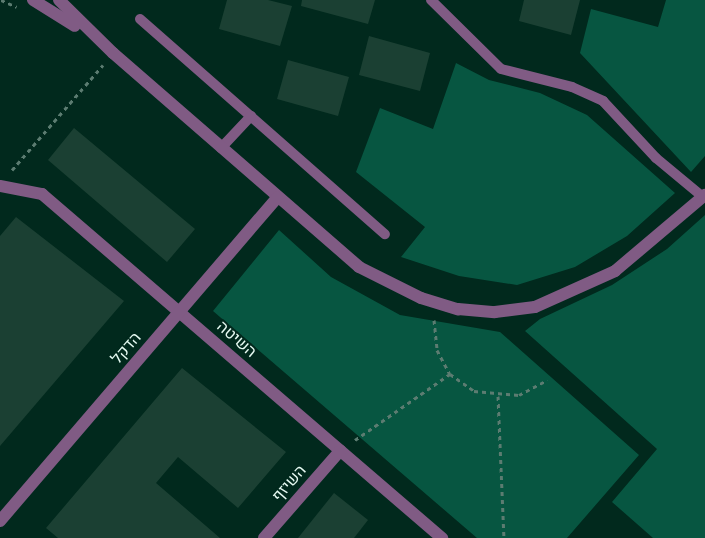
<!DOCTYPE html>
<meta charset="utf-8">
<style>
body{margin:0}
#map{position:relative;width:705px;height:538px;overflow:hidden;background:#01291d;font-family:Overpass,Heebo,sans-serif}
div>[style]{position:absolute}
.green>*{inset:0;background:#075641}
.building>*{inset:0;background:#1b4033}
.path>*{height:3px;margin-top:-1.5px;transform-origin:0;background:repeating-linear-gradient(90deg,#5c7c71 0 4px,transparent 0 8px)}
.service>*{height:10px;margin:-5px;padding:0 5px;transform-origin:5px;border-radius:5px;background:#805b84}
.minor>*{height:12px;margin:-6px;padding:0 6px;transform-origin:6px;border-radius:6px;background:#805b84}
span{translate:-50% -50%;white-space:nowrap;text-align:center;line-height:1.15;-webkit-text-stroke:4px #01291d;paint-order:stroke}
.street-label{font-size:16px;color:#e6faf2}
</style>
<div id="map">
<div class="green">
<i style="clip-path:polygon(666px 0,705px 0,705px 156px,691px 172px,580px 53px,591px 9px,658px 27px)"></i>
<i style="clip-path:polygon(456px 63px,489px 80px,540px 93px,587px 115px,675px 193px,627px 236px,575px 267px,517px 285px,459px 276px,401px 257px,425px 227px,356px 172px,380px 108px,433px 129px)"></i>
<i style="clip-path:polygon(705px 215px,705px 538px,653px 538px,612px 502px,657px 449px,525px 331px,540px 319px,612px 285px,667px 249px)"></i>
<i style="clip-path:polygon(279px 230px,331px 277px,400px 315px,500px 332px,639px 455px,567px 538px,477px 538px,213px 311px)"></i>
</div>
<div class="building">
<i style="clip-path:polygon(227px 0,268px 0,292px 6px,280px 46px,219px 29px)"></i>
<i style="clip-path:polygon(302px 0,375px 0,368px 24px,301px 6px)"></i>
<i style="clip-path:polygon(524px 0,580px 0,571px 35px,519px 21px)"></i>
<i style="clip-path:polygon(369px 36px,430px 53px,420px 91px,359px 75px)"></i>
<i style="clip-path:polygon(288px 60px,349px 77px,338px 116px,277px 99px)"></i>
<i style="clip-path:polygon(74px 128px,195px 229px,167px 262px,48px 160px)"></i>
<i style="clip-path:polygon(16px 217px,124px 301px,0 446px,0 236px)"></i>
<i style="clip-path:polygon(182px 368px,286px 452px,238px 508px,178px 457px,156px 483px,220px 538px,58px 538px,46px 528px)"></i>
<i style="clip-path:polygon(334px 493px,368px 520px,354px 538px,298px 538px)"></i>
</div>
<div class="path">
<i style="left:1px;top:0;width:17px;rotate:24deg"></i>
<i style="left:12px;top:170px;width:139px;rotate:-49.1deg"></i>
<i style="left:434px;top:320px;width:30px;rotate:84deg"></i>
<i style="left:437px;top:350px;width:27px;rotate:62deg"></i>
<i style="left:450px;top:374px;width:29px;rotate:35deg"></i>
<i style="left:474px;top:391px;width:45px;rotate:5.1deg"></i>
<i style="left:519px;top:395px;width:32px;rotate:-28deg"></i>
<i style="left:498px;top:396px;width:142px;rotate:87.6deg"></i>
<i style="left:355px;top:440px;width:116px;rotate:-34.8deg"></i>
</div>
<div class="service">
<i style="left:431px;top:0;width:98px;rotate:44.6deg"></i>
<i style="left:501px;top:69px;width:73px;rotate:14.2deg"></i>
<i style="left:572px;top:87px;width:34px;rotate:24deg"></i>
<i style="left:603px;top:101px;width:78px;rotate:47.1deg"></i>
<i style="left:656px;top:158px;width:61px;rotate:39.7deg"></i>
<i style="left:140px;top:19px;width:326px;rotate:41.3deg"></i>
<i style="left:221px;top:148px;width:44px;rotate:-46.8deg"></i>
</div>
<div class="minor">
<i style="left:33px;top:0;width:49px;rotate:31.8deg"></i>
<i style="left:59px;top:0;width:76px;rotate:44.5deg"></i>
<i style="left:113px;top:53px;width:326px;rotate:41deg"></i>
<i style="left:359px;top:267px;width:69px;rotate:26.6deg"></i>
<i style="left:421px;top:298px;width:39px;rotate:17deg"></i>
<i style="left:458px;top:309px;width:37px;rotate:5deg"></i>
<i style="left:495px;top:312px;width:40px;rotate:-7.1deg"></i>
<i style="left:535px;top:307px;width:88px;rotate:-24.2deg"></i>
<i style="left:615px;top:271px;width:118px;rotate:-40.2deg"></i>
<i style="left:0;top:186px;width:43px;rotate:10.8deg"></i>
<i style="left:42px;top:194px;width:528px;rotate:40.7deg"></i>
<i style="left:0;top:521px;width:426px;rotate:-49.4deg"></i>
<i style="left:264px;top:538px;width:116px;rotate:-48.9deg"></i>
</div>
<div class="street-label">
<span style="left:236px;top:340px;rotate:41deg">השיטה</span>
<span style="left:127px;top:349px;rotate:-49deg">הדקל</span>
<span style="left:290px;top:484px;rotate:-49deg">השיזף</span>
</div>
</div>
